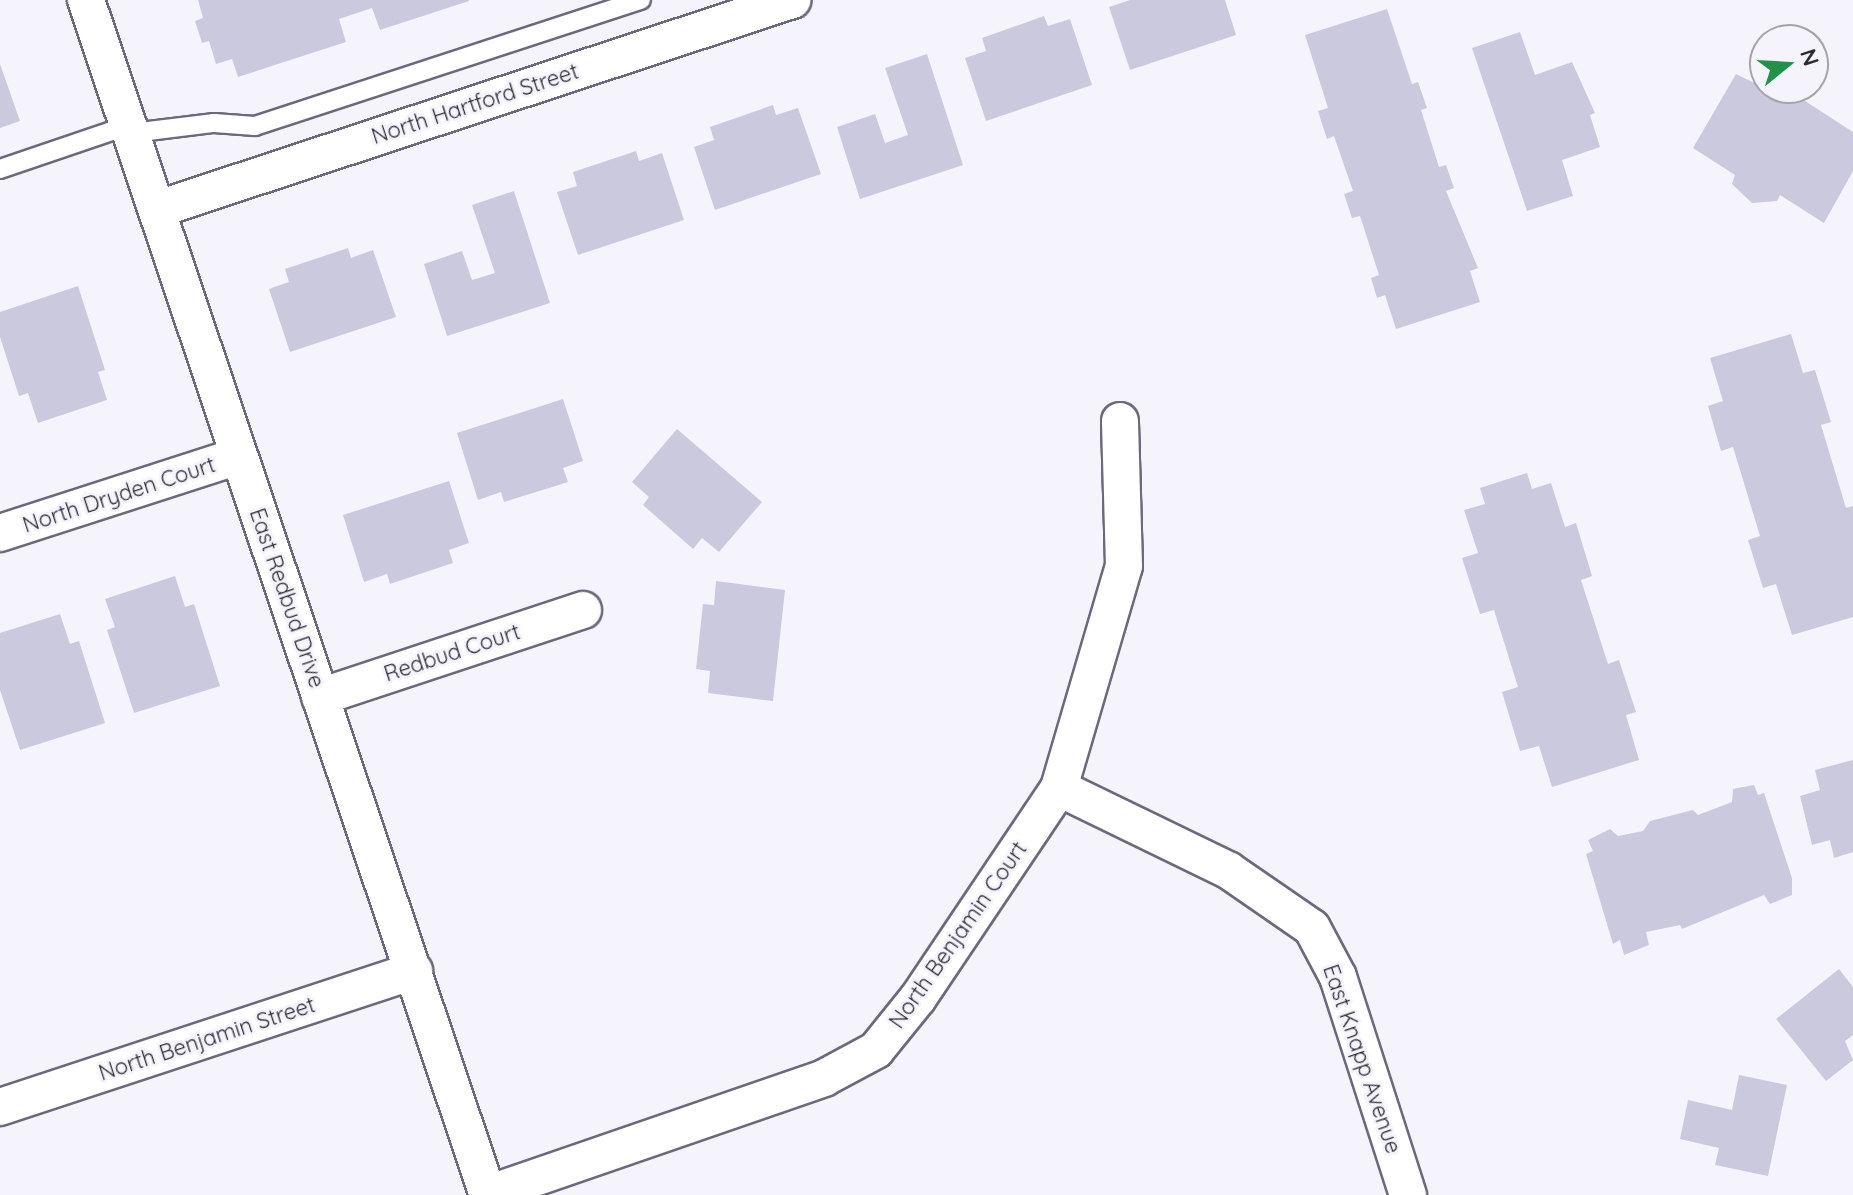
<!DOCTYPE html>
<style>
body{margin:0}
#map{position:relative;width:1853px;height:1195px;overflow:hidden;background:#f5f4fd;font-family:Quicksand,sans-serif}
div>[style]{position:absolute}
.building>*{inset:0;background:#cbc9de}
.roads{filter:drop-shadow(2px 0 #6b697c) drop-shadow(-2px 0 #6b697c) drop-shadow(0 2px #6b697c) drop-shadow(0 -2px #6b697c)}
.lane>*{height:18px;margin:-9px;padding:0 9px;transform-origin:9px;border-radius:9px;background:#fff}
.street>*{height:36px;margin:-18px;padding:0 18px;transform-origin:18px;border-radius:18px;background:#fff}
span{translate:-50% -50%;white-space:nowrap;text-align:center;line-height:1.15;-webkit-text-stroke:6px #f5f4fd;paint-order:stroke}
.street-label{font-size:22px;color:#2d2c34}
.north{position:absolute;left:1749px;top:24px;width:80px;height:80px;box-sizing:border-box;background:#f5f4fd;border:2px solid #a5a4ad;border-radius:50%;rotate:72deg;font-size:22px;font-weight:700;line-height:32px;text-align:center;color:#2d2c34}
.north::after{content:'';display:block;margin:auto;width:28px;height:36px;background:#22914a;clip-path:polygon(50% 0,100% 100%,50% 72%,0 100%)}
</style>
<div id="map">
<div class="building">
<i style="clip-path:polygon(198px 0,469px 0,469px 1px,380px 30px,372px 8px,339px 19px,346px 42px,238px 77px,232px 59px,216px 64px,209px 41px,202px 43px,195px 21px,203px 18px)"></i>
<i style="clip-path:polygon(1130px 0,1225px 0,1236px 35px,1130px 70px,1109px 7px)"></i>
<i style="clip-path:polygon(1387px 9px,1412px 84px,1418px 82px,1427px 108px,1421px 110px,1439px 167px,1446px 165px,1454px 188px,1446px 191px,1478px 268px,1470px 271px,1480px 302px,1396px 329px,1385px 295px,1377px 298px,1371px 278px,1379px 275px,1360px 216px,1352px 218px,1344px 194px,1353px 191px,1334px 136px,1327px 139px,1318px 111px,1328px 108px,1305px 35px)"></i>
<i style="clip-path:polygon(1044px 16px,1048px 26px,1070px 19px,1092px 85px,986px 121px,965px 58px,986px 51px,982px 38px)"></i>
<i style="clip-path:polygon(1520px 32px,1535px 75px,1572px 62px,1595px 113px,1590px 115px,1600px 147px,1562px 160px,1573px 196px,1527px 211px,1472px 48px)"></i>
<i style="clip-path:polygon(927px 54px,963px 165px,860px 199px,837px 127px,875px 114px,885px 143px,908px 135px,885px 68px)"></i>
<i style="clip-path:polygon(0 64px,20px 121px,0 128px)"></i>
<i style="clip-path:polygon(1736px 74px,1775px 93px,1785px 88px,1853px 132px,1853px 171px,1824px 223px,1780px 195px,1777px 201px,1752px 203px,1732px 184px,1735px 175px,1693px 148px)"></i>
<i style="clip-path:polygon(773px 105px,776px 115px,798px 108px,821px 174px,715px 210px,694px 147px,714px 140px,710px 127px)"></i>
<i style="clip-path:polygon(636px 151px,639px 161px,662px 153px,684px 220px,578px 255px,557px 192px,577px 186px,573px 172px)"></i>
<i style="clip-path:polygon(514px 191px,550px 303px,447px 336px,424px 264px,462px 251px,472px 280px,495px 273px,472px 205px)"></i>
<i style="clip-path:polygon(348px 248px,351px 258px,373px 250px,396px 317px,290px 352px,269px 289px,289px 282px,285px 269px)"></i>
<i style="clip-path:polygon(78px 286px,105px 370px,98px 372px,107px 400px,38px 423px,28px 393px,19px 396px,0 337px,0 312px)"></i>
<i style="clip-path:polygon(1791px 334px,1803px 373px,1815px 370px,1831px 422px,1821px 425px,1846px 508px,1853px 506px,1853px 617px,1792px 635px,1776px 584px,1763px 588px,1748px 540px,1760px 536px,1733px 447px,1721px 451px,1708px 406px,1723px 401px,1710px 358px)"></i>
<i style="clip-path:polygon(563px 399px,583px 461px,563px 468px,568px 482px,504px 502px,501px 492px,478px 500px,457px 433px)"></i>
<i style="clip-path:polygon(677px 429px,762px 502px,719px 552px,702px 538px,693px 549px,643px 505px,649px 497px,632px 482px)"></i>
<i style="clip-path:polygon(1527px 473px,1532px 489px,1551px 483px,1565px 527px,1576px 523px,1592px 576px,1581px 580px,1608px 664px,1619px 660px,1636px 712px,1626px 715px,1639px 760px,1552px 787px,1539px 746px,1520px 751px,1502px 692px,1518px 687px,1494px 610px,1480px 614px,1462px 558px,1478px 553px,1464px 510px,1485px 504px,1480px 488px)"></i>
<i style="clip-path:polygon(449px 481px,469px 543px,449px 550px,453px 563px,390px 584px,387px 574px,364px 582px,343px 515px)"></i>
<i style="clip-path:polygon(175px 576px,185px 607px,194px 604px,220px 686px,134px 713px,107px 630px,115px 627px,105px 599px)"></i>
<i style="clip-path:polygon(716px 581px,785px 590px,773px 701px,708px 693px,710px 671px,696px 669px,703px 604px,714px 605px)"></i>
<i style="clip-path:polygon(60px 614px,70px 644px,79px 641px,105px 723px,20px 750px,0 690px,0 633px)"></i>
<i style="clip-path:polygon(1853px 760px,1853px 852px,1834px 858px,1830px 840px,1812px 845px,1800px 796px,1820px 790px,1815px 770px)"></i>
<i style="clip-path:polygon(1754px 785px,1758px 795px,1764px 793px,1792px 878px,1792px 895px,1770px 904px,1764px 895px,1682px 929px,1680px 925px,1646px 932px,1649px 945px,1624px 955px,1620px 940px,1613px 944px,1586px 854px,1593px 851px,1588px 840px,1610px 829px,1618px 836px,1643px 831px,1650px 821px,1693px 810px,1698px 815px,1732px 802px,1733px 789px)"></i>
<i style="clip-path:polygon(1839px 969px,1853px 987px,1853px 1035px,1845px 1041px,1853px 1060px,1826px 1081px,1776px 1019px)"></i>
<i style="clip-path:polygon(1739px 1075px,1787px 1085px,1768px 1176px,1715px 1165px,1719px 1148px,1680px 1139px,1688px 1100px,1732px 1110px)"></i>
</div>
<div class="roads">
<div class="lane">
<i style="left:132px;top:133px;width:83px;rotate:-7deg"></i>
<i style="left:214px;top:123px;width:41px;rotate:4.2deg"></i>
<i style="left:255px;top:126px;width:406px;rotate:-18.1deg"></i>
<i style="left:0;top:169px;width:136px;rotate:-18.8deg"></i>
</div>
<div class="street">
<i style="left:86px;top:0;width:1261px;rotate:71.41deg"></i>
<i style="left:158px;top:209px;width:668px;rotate:-18.24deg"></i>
<i style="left:0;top:533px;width:251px;rotate:-17.9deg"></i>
<i style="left:320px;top:697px;width:277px;rotate:-18.3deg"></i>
<i style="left:1059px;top:788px;width:188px;rotate:25.9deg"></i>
<i style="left:1228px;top:870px;width:102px;rotate:34.6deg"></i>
<i style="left:1312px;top:928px;width:55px;rotate:62deg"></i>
<i style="left:1338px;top:977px;width:229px;rotate:72.2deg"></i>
<i style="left:0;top:1107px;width:436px;rotate:-18.2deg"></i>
<i style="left:488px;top:1194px;width:355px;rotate:-19deg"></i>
<i style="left:824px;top:1078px;width:59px;rotate:-28.3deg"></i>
<i style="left:876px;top:1050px;width:67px;rotate:-51.1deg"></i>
<i style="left:918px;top:998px;width:253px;rotate:-56.1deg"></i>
<i style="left:1059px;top:788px;width:231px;rotate:-73.7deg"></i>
<i style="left:1124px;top:566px;width:145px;rotate:-91.6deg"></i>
</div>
</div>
<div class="street-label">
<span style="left:475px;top:104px;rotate:-18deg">North Hartford Street</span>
<span style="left:119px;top:495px;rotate:-18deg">North Dryden Court</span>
<span style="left:287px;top:598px;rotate:71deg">East Redbud Drive</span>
<span style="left:452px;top:653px;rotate:-18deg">Redbud Court</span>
<span style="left:958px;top:935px;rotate:-55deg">North Benjamin Court</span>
<span style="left:207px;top:1039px;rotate:-18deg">North Benjamin Street</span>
<span style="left:1362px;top:1059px;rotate:71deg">East Knapp Avenue</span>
</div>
<div class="north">N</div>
</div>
